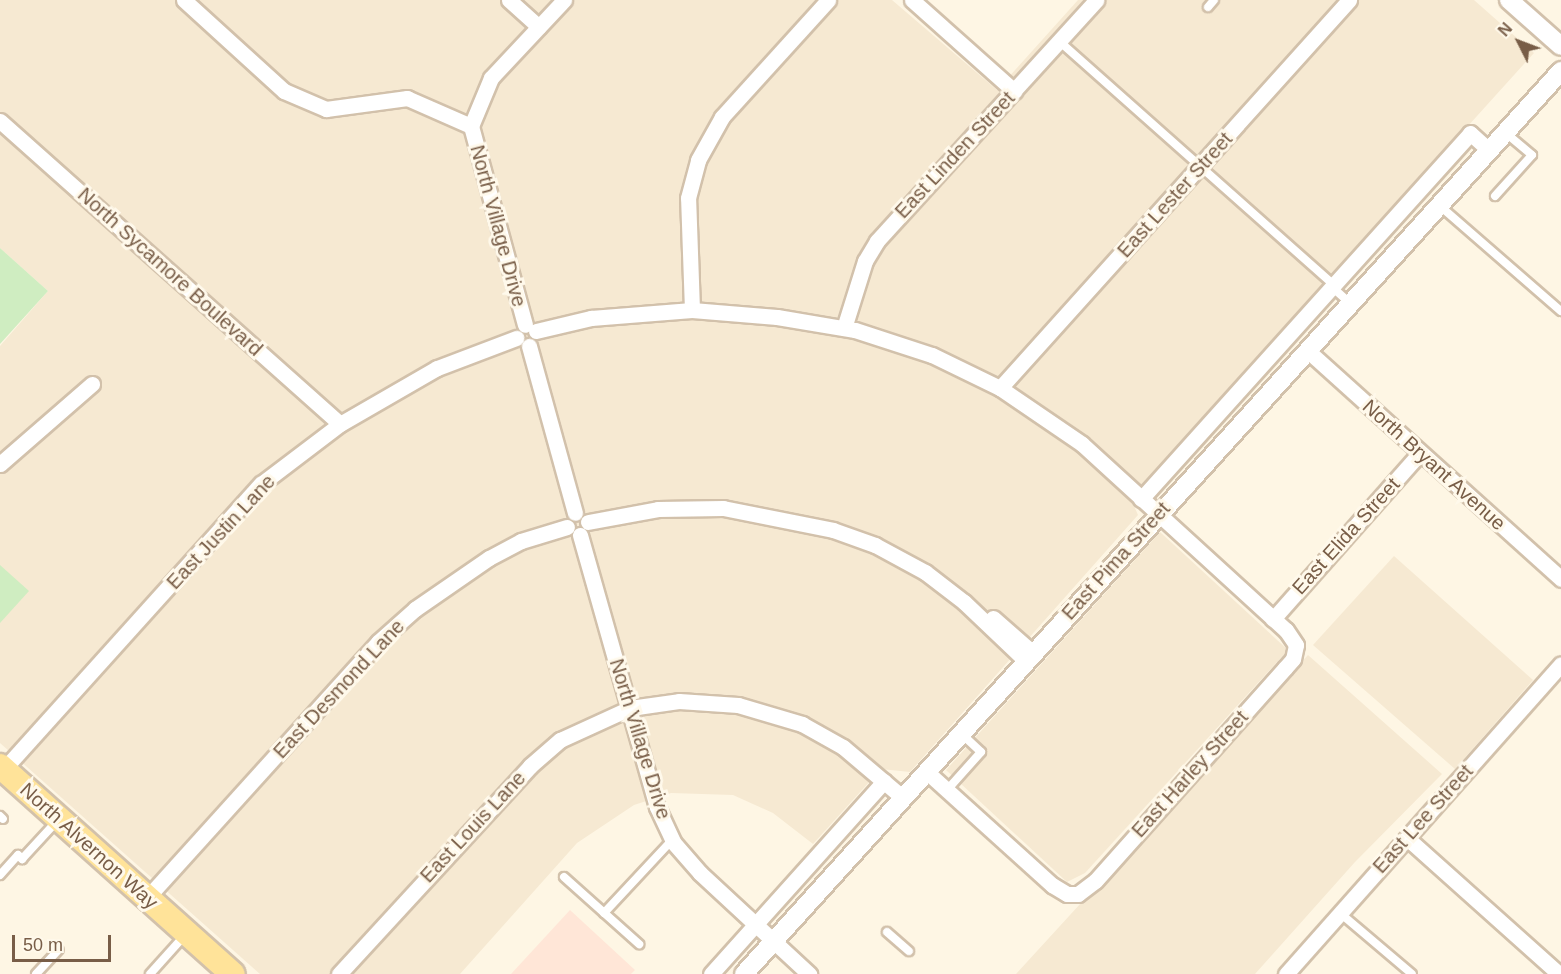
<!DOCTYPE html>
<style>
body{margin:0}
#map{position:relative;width:1561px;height:974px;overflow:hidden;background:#fef6e4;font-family:Helvetica,sans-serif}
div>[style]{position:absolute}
.residential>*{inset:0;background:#f6e9d2}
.commercial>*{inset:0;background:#ffe6d7}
.green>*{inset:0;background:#cfedc1}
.roads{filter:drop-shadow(2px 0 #d2c1ab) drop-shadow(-2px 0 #d2c1ab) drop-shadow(0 2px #d2c1ab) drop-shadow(0 -2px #d2c1ab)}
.service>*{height:8px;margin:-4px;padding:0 4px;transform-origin:4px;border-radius:4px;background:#fff}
.minor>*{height:15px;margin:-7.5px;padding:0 7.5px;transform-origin:7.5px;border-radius:7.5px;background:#fff}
.tertiary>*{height:18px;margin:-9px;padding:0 9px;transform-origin:9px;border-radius:9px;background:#fff}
.primary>*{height:24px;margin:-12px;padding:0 12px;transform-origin:12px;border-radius:12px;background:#ffe399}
span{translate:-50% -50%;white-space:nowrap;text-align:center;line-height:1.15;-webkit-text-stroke:6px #fff9eb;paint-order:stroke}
.street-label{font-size:20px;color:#785d47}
.north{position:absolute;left:1489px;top:12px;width:60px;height:60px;-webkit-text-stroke:4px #fff9eb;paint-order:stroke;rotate:312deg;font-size:16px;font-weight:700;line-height:24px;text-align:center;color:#785d47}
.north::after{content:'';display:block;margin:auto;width:21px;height:27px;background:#785d47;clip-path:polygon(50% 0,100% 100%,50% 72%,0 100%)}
.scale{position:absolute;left:12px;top:935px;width:99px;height:27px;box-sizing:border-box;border:3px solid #785d47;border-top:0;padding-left:8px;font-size:18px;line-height:21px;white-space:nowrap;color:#785d47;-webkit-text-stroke:4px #fff9eb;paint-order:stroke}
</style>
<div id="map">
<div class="residential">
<i style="clip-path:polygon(0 0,892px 0,997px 90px,1078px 0,1474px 0,1534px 53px,1131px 499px,1138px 515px,910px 772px,881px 769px,813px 844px,773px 813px,733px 795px,671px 793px,634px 805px,577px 843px,460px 974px,260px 974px,0 743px,0 346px,48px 291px,0 248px)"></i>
<i style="clip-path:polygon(1160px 532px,1288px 650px,1085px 873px,1067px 882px,946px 770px)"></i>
<i style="clip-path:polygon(1394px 556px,1533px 680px,1455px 769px,1313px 645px)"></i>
<i style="clip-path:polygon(1308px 655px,1442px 774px,1355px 862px,1255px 974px,1016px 974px)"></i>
</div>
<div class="commercial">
<i style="clip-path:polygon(570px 910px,635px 970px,631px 974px,511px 974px)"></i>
</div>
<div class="green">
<i style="clip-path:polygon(0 248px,48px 291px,0 344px)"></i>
<i style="clip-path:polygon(0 565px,29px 591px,0 623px)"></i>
</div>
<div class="roads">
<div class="service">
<i style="left:1208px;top:7px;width:9px;rotate:-49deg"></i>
<i style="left:1059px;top:41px;width:368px;rotate:41.6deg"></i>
<i style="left:1495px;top:196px;width:55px;rotate:-47.9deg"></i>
<i style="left:1532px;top:155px;width:35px;rotate:-140deg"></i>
<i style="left:1440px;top:206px;width:160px;rotate:41deg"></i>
<i style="left:1332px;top:287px;width:24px;rotate:42deg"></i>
<i style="left:947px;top:790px;width:51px;rotate:-48.2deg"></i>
<i style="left:981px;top:752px;width:26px;rotate:-137deg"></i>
<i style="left:0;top:816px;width:4px;rotate:45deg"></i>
<i style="left:0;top:875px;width:27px;rotate:-48deg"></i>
<i style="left:18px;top:855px;width:6px;rotate:45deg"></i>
<i style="left:22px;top:859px;width:53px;rotate:-47.3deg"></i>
<i style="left:564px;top:877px;width:101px;rotate:41.8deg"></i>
<i style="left:604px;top:913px;width:100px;rotate:-47deg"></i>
<i style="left:1340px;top:913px;width:94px;rotate:40.3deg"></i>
<i style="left:887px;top:932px;width:29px;rotate:41deg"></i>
<i style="left:36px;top:974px;width:33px;rotate:-47deg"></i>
<i style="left:150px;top:974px;width:52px;rotate:-48.1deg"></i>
</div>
<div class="minor">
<i style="left:184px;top:0;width:135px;rotate:42.3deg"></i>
<i style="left:284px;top:91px;width:46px;rotate:23.2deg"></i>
<i style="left:326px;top:109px;width:82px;rotate:-7.7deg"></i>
<i style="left:407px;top:98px;width:70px;rotate:23.6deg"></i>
<i style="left:509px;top:0;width:40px;rotate:42deg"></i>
<i style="left:912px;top:0;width:137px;rotate:41.7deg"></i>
<i style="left:0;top:121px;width:455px;rotate:41.7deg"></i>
<i style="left:471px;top:126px;width:206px;rotate:74.8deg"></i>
<i style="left:471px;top:126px;width:52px;rotate:-67.4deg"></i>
<i style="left:491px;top:78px;width:107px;rotate:-46.9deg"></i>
<i style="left:692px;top:310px;width:112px;rotate:-92deg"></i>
<i style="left:688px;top:198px;width:39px;rotate:-75deg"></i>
<i style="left:698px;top:160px;width:49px;rotate:-60.8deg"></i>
<i style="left:722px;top:117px;width:158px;rotate:-47.8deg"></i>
<i style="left:844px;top:328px;width:70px;rotate:-72.6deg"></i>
<i style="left:865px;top:261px;width:23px;rotate:-59deg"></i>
<i style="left:877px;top:241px;width:326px;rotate:-47.7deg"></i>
<i style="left:536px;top:331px;width:57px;rotate:-13.3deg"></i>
<i style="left:591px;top:318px;width:101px;rotate:-4.5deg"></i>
<i style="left:692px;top:310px;width:85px;rotate:4.7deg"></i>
<i style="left:777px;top:317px;width:79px;rotate:9.5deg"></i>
<i style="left:855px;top:330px;width:81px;rotate:18deg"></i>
<i style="left:932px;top:355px;width:76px;rotate:25.9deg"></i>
<i style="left:1000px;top:388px;width:99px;rotate:34.3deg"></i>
<i style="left:1082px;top:444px;width:276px;rotate:42.4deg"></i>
<i style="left:1286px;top:630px;width:18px;rotate:56deg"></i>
<i style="left:1296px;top:645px;width:14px;rotate:102deg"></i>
<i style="left:1293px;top:659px;width:12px;rotate:132deg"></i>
<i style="left:1285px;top:668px;width:285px;rotate:131.7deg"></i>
<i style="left:1095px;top:881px;width:21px;rotate:143deg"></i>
<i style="left:1078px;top:894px;width:11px;rotate:180deg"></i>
<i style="left:1067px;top:894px;width:17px;rotate:-149deg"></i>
<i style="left:1052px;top:885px;width:170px;rotate:-137.9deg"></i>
<i style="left:529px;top:346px;width:173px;rotate:74.6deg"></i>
<i style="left:1307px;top:350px;width:342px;rotate:42deg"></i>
<i style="left:1000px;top:388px;width:522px;rotate:-48.03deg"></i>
<i style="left:0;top:464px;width:122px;rotate:-41deg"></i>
<i style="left:1141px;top:499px;width:492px;rotate:-48deg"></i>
<i style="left:1470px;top:133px;width:25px;rotate:42deg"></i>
<i style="left:588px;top:522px;width:71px;rotate:-10.5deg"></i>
<i style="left:658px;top:509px;width:65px;rotate:-0.9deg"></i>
<i style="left:723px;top:508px;width:112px;rotate:11.3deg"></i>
<i style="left:833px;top:530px;width:45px;rotate:19.7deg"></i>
<i style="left:875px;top:545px;width:57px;rotate:28.4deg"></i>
<i style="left:925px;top:572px;width:49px;rotate:37.6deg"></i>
<i style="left:964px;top:602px;width:86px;rotate:43.6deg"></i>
<i style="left:580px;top:535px;width:283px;rotate:74.2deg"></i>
<i style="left:657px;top:807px;width:38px;rotate:65deg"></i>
<i style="left:673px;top:842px;width:41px;rotate:48.9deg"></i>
<i style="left:700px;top:873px;width:149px;rotate:42.8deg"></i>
<i style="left:993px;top:618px;width:53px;rotate:41.2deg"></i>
<i style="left:1273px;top:619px;width:222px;rotate:-48.5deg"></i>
<i style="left:4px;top:769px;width:384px;rotate:-48deg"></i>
<i style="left:261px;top:484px;width:99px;rotate:-37.2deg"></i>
<i style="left:340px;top:424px;width:112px;rotate:-30deg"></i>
<i style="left:437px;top:368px;width:85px;rotate:-20.8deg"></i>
<i style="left:1407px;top:838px;width:204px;rotate:41.8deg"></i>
<i style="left:146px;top:899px;width:346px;rotate:-47.9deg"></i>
<i style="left:378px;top:642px;width:50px;rotate:-41.7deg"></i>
<i style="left:415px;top:609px;width:90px;rotate:-34.6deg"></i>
<i style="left:489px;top:558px;width:36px;rotate:-28deg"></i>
<i style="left:521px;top:541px;width:48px;rotate:-16.9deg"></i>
<i style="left:339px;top:974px;width:282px;rotate:-47.4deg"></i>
<i style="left:530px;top:766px;width:40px;rotate:-41deg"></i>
<i style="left:560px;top:740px;width:77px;rotate:-24.6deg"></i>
<i style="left:630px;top:708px;width:49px;rotate:-8.1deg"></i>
<i style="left:679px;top:701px;width:59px;rotate:3.9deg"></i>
<i style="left:738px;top:705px;width:67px;rotate:16.5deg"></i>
<i style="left:802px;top:724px;width:47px;rotate:29.3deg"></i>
<i style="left:843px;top:747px;width:77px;rotate:40.3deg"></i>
<i style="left:711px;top:974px;width:259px;rotate:-48.1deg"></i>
<i style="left:1286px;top:974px;width:414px;rotate:-48.4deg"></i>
</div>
<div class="tertiary">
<i style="left:1509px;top:0;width:69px;rotate:41.5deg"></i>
<i style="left:744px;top:974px;width:1218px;rotate:-47.86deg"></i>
</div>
<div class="primary">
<i style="left:0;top:766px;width:312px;rotate:41.8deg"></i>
</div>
</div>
<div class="street-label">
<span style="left:955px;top:155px;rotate:-47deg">East Linden Street</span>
<span style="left:1175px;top:195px;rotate:-48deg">East Lester Street</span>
<span style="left:498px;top:226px;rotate:75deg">North Village Drive</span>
<span style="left:170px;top:272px;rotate:42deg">North Sycamore Boulevard</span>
<span style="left:1434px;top:465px;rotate:42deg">North Bryant Avenue</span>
<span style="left:221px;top:532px;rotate:-47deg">East Justin Lane</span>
<span style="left:1346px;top:536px;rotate:-48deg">East Elida Street</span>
<span style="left:1116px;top:561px;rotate:-48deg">East Pima Street</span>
<span style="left:339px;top:689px;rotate:-47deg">East Desmond Lane</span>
<span style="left:640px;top:739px;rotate:73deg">North Village Drive</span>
<span style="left:1190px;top:774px;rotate:-48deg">East Harley Street</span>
<span style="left:1423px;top:819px;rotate:-48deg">East Lee Street</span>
<span style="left:473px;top:827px;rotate:-47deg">East Louis Lane</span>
<span style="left:89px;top:846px;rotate:42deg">North Alvernon Way</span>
</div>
<div class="north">N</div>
<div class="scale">50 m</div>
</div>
